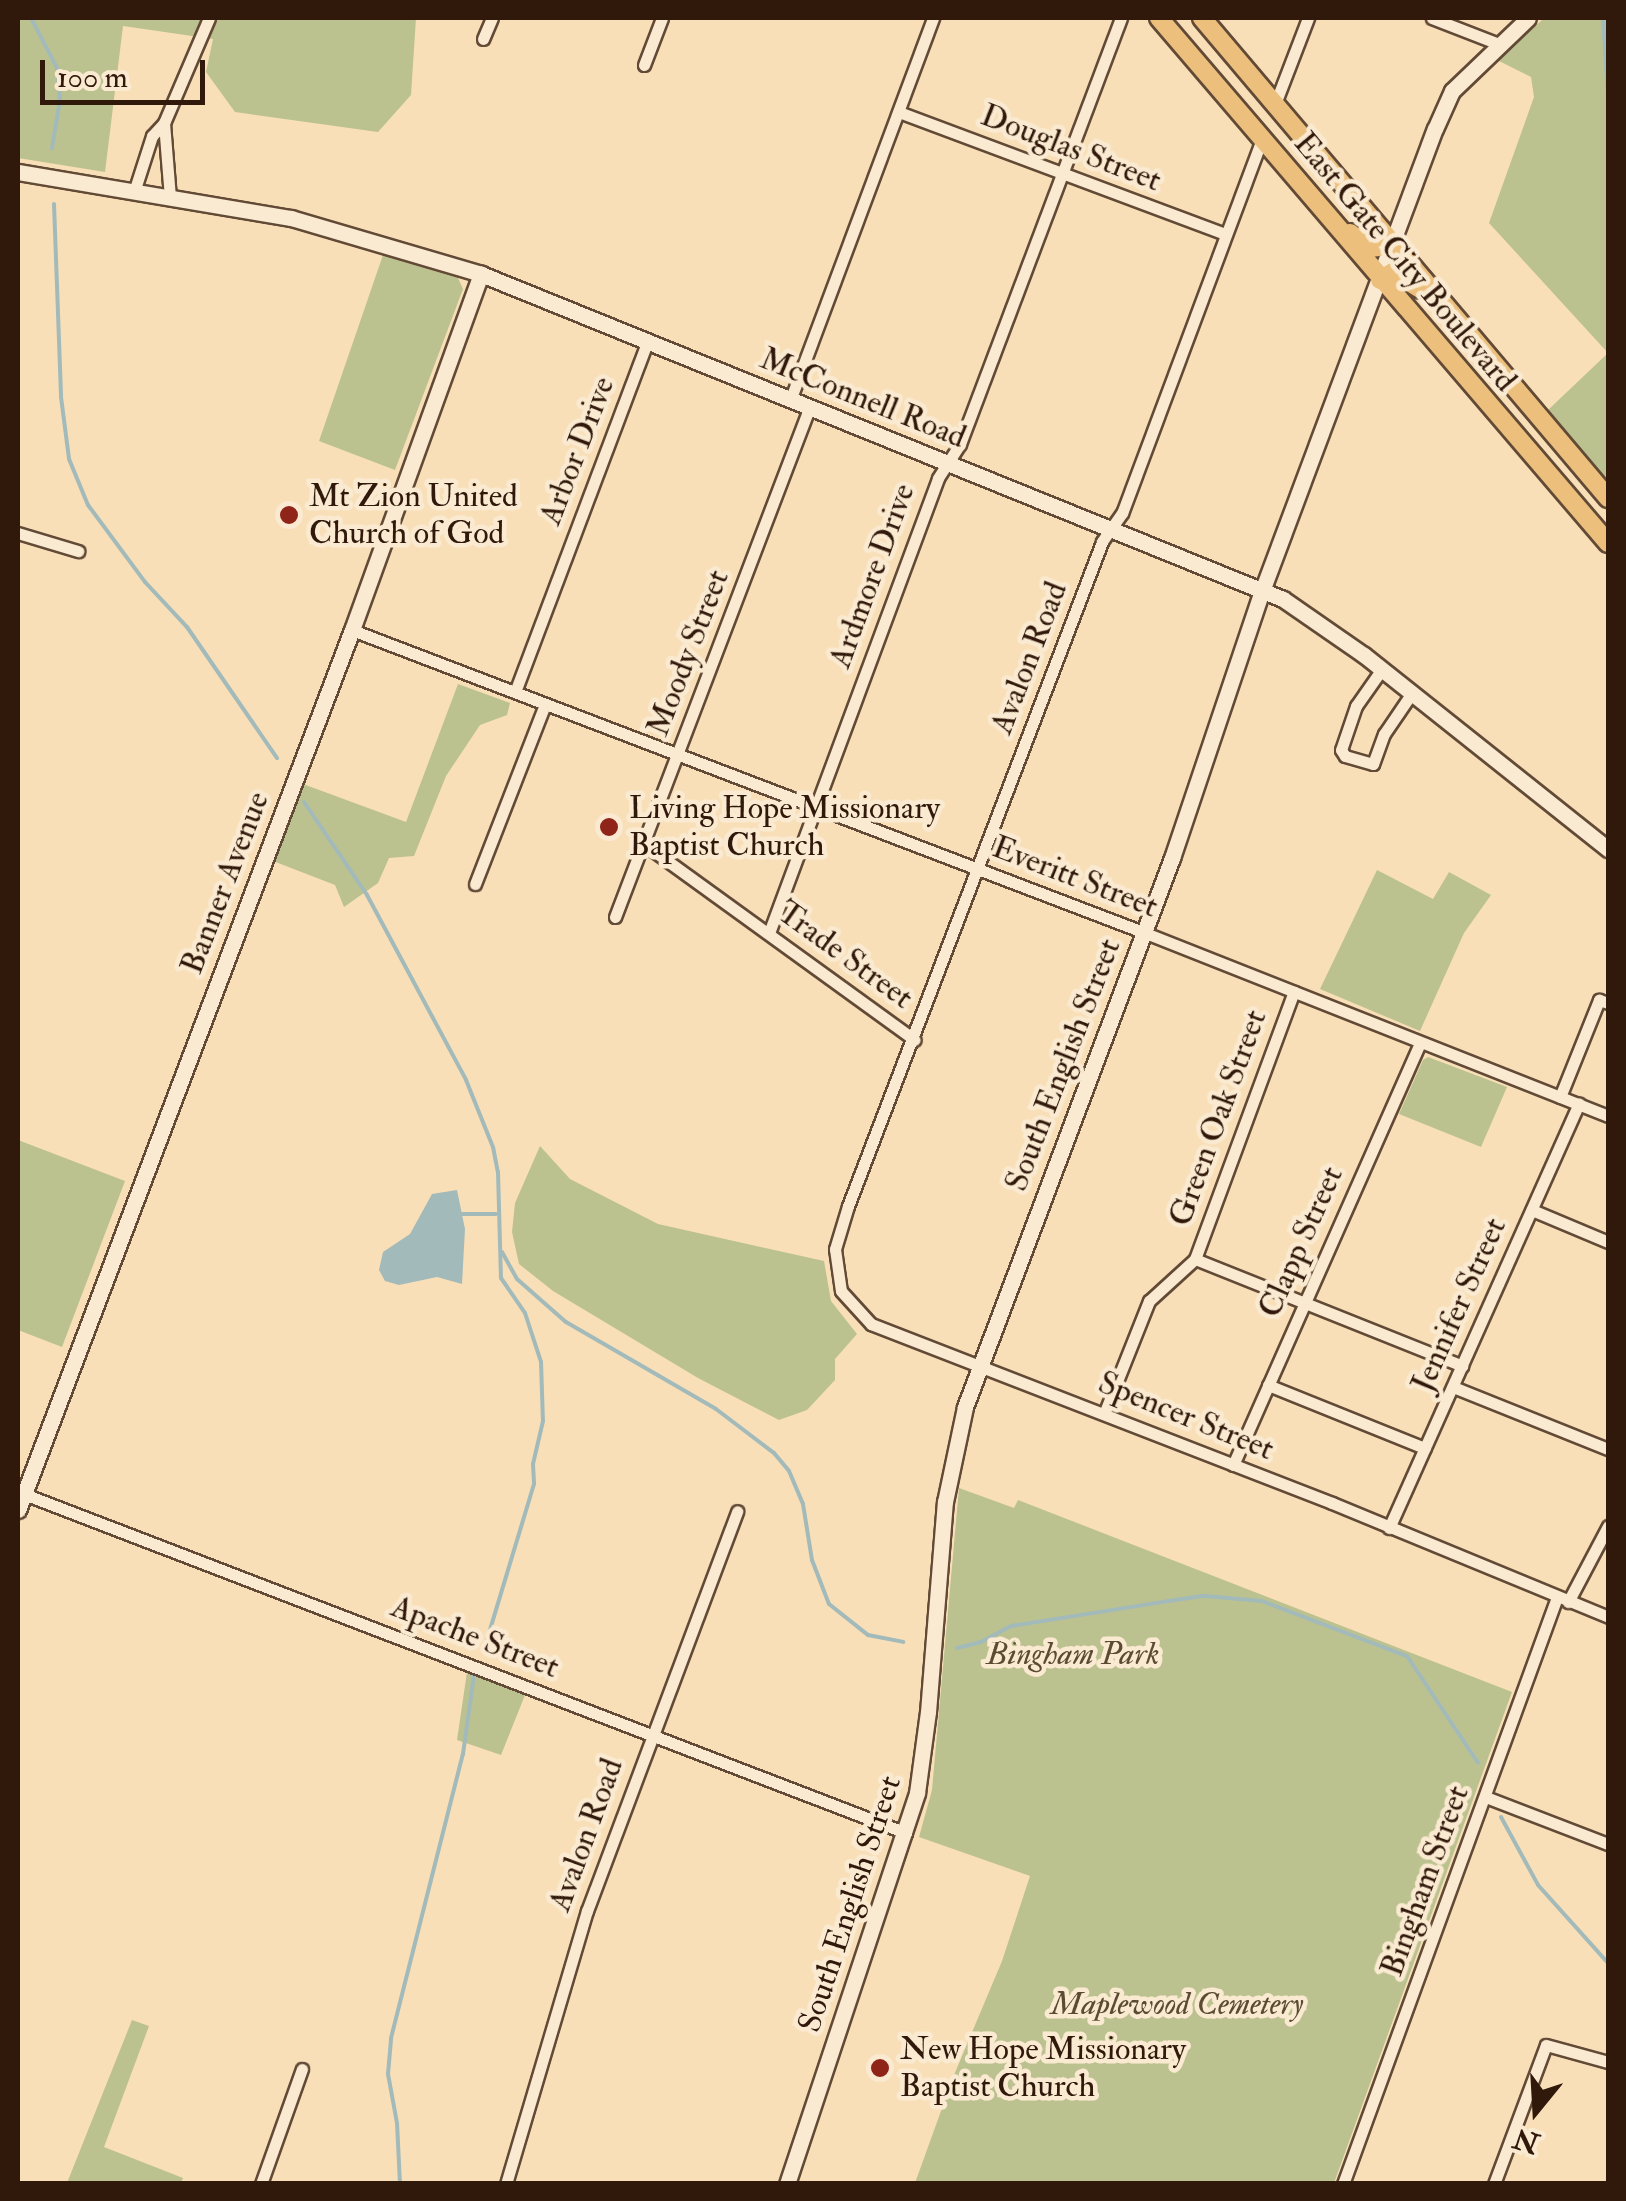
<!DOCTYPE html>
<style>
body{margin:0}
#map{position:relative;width:1626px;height:2201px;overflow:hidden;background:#f8dfb8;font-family:"IM FELL Double Pica",serif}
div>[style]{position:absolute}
.green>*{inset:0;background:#bcc28f}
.water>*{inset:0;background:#a3baba}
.stream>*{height:4px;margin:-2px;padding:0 2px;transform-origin:2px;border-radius:2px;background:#a3baba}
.roads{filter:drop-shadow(2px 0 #624a36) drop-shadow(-2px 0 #624a36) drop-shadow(0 2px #624a36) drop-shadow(0 -2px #624a36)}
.street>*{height:11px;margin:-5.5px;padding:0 5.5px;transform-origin:5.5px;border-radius:5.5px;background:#faead1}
.secondary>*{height:15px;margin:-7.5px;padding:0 7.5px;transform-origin:7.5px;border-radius:7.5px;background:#faead1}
.primary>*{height:18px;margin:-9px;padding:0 9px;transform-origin:9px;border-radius:9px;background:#ecc07c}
.dots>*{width:28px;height:28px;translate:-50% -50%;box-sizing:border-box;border:5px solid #faead1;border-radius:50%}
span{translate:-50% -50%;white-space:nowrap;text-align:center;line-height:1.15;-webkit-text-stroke:9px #faead1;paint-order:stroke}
.street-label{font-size:32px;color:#30180a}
.poi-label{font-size:32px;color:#30180a}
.left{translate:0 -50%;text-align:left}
.park-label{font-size:32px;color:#5a4b32;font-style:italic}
.frame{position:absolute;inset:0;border:20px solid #30180a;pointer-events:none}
.north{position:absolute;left:1486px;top:2061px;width:100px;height:100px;-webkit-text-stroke:8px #faead1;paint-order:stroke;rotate:198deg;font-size:28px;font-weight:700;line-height:40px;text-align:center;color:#30180a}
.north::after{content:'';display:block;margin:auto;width:35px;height:45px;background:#30180a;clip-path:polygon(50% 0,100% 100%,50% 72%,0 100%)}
.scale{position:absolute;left:40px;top:60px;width:165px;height:45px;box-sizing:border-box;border:5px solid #30180a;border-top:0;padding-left:12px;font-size:30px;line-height:35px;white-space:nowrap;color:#30180a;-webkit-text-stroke:8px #faead1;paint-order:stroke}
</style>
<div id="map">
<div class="green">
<i style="clip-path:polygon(18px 18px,416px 18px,411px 95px,378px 132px,235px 112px,206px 72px,213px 39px,123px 26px,105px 172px,18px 158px)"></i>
<i style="clip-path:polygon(1544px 18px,1608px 18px,1608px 484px,1548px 410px,1608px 353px,1489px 223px,1534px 97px,1531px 77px,1499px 61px)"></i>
<i style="clip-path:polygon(383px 255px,458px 278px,463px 289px,395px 470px,319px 441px)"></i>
<i style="clip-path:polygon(458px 684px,510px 703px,507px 715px,480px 725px,446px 776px,414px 856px,389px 858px,378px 883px,344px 907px,335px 885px,273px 861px,303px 784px,406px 822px)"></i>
<i style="clip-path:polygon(1377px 870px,1433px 899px,1449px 872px,1491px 895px,1464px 933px,1420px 1031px,1320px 989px)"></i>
<i style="clip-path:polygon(1428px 1057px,1507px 1087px,1481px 1147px,1399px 1114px,1423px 1060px)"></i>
<i style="clip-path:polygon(18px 1140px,125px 1181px,62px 1347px,18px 1330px)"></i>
<i style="clip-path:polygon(540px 1146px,570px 1179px,658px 1224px,824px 1261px,831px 1301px,857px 1334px,835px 1359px,835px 1380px,807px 1410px,779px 1420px,698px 1378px,553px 1291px,519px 1264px,512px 1232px,515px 1203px)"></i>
<i style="clip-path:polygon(959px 1488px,1014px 1508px,1018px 1500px,1512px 1692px,1334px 2183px,915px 2183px,954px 2075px,1002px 1961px,1030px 1876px,919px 1837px,932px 1790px)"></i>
<i style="clip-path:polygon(467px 1672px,525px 1695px,501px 1755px,457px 1740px)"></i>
<i style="clip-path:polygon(132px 2020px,149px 2026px,104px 2147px,183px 2178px,181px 2183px,67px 2183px)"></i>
</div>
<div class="water">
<i style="clip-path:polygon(457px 1190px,465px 1229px,462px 1284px,437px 1277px,399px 1285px,385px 1281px,379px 1270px,383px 1252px,410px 1234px,432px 1194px)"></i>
</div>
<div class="stream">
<i style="left:31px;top:18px;width:56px;rotate:62.5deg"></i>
<i style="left:57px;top:68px;width:32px;rotate:85deg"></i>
<i style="left:60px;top:100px;width:49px;rotate:99.5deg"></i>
<i style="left:1603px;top:18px;width:80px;rotate:86.4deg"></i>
<i style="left:54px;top:204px;width:193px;rotate:87.9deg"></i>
<i style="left:61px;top:397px;width:63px;rotate:82.6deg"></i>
<i style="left:69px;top:459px;width:50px;rotate:67.6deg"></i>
<i style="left:88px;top:505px;width:96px;rotate:53.5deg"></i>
<i style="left:145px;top:582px;width:62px;rotate:47deg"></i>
<i style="left:187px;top:627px;width:159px;rotate:55.5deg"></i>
<i style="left:304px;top:802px;width:112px;rotate:55.9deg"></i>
<i style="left:367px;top:895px;width:210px;rotate:61.8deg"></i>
<i style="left:466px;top:1080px;width:72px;rotate:68.1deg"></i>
<i style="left:493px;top:1147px;width:25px;rotate:79deg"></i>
<i style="left:498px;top:1172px;width:106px;rotate:88.4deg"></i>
<i style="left:501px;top:1278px;width:42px;rotate:55.6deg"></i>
<i style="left:525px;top:1313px;width:52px;rotate:71.9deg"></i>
<i style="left:541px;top:1362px;width:59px;rotate:88.1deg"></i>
<i style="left:543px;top:1421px;width:44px;rotate:103.1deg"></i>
<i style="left:533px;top:1464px;width:20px;rotate:87deg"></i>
<i style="left:534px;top:1484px;width:166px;rotate:106.8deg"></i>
<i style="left:457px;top:1214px;width:39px"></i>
<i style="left:502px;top:1252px;width:31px;rotate:61deg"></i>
<i style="left:517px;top:1279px;width:65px;rotate:41.3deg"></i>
<i style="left:566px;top:1322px;width:173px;rotate:30.1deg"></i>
<i style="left:716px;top:1409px;width:73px;rotate:37.2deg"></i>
<i style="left:774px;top:1453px;width:23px;rotate:50deg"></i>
<i style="left:789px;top:1471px;width:36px;rotate:67deg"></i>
<i style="left:803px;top:1504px;width:57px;rotate:80.9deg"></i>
<i style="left:812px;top:1560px;width:47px;rotate:68.9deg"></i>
<i style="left:829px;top:1604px;width:50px;rotate:38.5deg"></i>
<i style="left:868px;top:1635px;width:36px;rotate:11deg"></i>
<i style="left:957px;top:1648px;width:25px;rotate:-14deg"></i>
<i style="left:981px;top:1642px;width:34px;rotate:-28deg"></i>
<i style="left:1011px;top:1626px;width:159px;rotate:-9deg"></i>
<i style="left:1168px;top:1601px;width:37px;rotate:-8deg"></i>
<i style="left:1205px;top:1596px;width:57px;rotate:5deg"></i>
<i style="left:1262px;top:1601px;width:155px;rotate:20.8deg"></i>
<i style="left:1407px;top:1656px;width:128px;rotate:56.4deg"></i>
<i style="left:1501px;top:1817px;width:77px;rotate:61.4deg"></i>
<i style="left:1538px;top:1885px;width:105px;rotate:48.1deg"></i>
<i style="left:400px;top:2184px;width:61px;rotate:-92.8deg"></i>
<i style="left:397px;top:2123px;width:50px;rotate:-100.4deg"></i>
<i style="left:388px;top:2074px;width:36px;rotate:-85deg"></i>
<i style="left:391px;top:2038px;width:293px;rotate:-75.8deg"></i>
<i style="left:463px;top:1754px;width:80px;rotate:-82.1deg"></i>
</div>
<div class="roads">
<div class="street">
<i style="left:1432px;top:18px;width:72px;rotate:21.2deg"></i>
<i style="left:483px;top:39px;width:23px;rotate:-67deg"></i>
<i style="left:644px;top:65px;width:50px;rotate:-69deg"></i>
<i style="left:1275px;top:104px;width:92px;rotate:-69deg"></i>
<i style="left:899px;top:112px;width:348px;rotate:20.5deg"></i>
<i style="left:164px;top:123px;width:75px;rotate:85.4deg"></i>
<i style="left:1262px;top:139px;width:399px;rotate:110.5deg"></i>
<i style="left:1122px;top:513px;width:35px;rotate:125deg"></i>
<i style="left:1102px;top:542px;width:711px;rotate:110.93deg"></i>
<i style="left:848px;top:1206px;width:45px;rotate:106.8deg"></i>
<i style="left:835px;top:1249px;width:42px;rotate:81.9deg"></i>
<i style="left:841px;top:1291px;width:45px;rotate:47.7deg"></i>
<i style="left:871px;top:1324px;width:495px;rotate:21.2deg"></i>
<i style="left:1332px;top:1503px;width:299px;rotate:22.4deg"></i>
<i style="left:134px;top:192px;width:59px;rotate:-72.2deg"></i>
<i style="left:152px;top:136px;width:18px;rotate:-47deg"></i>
<i style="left:164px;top:123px;width:114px;rotate:-66.8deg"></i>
<i style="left:791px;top:398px;width:406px;rotate:-69.5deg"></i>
<i style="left:18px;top:533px;width:63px;rotate:16.7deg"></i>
<i style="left:352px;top:630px;width:847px;rotate:20.9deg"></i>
<i style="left:1143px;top:932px;width:500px;rotate:21.59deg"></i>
<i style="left:1382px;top:669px;width:45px;rotate:125.1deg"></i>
<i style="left:1356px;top:706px;width:46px;rotate:108.8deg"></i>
<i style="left:1341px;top:750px;width:7px;rotate:56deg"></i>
<i style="left:1345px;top:756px;width:29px;rotate:16deg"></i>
<i style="left:1373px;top:764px;width:32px;rotate:-70deg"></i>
<i style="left:1384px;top:734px;width:50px;rotate:-55.7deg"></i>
<i style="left:515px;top:692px;width:376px;rotate:-69.3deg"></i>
<i style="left:644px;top:844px;width:334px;rotate:35.9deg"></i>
<i style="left:475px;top:884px;width:193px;rotate:-68.7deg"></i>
<i style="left:615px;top:917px;width:547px;rotate:-69.11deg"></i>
<i style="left:769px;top:933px;width:485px;rotate:-69.6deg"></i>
<i style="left:938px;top:478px;width:40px;rotate:-57.1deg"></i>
<i style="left:960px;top:444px;width:455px;rotate:-69.3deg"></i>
<i style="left:1560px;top:1097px;width:105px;rotate:-68.1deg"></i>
<i style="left:1599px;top:1000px;width:9px;rotate:18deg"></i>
<i style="left:1532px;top:1210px;width:82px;rotate:22.8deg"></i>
<i style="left:1195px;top:1259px;width:288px;rotate:21.8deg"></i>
<i style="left:1268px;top:1385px;width:169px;rotate:21.9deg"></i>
<i style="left:1453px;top:1387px;width:167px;rotate:21.8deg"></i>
<i style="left:1104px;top:1414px;width:122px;rotate:-68.3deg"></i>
<i style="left:1149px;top:1301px;width:62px;rotate:-42.4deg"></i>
<i style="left:1195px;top:1259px;width:285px;rotate:-69.7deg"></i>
<i style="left:1233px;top:1465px;width:462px;rotate:-66.1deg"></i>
<i style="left:24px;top:1494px;width:945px;rotate:21.02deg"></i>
<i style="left:1389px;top:1528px;width:465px;rotate:-65.9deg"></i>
<i style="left:1568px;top:1602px;width:86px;rotate:-62.2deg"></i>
<i style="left:1486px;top:1797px;width:131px;rotate:21.1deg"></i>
<i style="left:261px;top:2184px;width:122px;rotate:-70.4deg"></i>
<i style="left:506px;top:2184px;width:285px;rotate:-73.5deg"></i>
<i style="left:587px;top:1911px;width:427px;rotate:-69.4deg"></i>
<i style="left:1343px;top:2184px;width:625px;rotate:-69.97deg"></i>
<i style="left:1494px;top:2184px;width:148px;rotate:-69.5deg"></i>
<i style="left:1546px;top:2045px;width:64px;rotate:15.3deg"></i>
</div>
<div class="secondary">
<i style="left:18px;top:172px;width:277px;rotate:9.6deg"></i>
<i style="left:291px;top:218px;width:198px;rotate:16.4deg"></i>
<i style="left:481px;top:274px;width:865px;rotate:22.06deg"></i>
<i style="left:1283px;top:599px;width:98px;rotate:34.7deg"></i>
<i style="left:1364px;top:655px;width:312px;rotate:38.5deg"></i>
<i style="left:18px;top:1510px;width:941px;rotate:-69.22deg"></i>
<i style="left:352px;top:630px;width:379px;rotate:-70.1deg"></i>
<i style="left:787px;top:2184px;width:412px;rotate:-71.6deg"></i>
<i style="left:917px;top:1793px;width:82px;rotate:-82.3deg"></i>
<i style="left:928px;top:1712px;width:211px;rotate:-85.4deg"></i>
<i style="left:945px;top:1502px;width:97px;rotate:-78.1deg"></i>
<i style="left:965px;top:1407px;width:587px;rotate:-69.34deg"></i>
<i style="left:1172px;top:858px;width:282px;rotate:-71.4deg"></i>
<i style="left:1262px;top:591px;width:493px;rotate:-69.5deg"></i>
<i style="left:1435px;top:129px;width:42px;rotate:-65.9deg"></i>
<i style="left:1452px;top:91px;width:105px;rotate:-43.8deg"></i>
</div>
<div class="primary">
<i style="left:1159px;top:18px;width:691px;rotate:49.46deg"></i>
<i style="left:1202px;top:18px;width:629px;rotate:49.77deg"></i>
<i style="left:1350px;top:233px;width:25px;rotate:37deg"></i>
<i style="left:1370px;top:248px;width:23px;rotate:-7deg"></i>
<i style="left:1380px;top:280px;width:15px;rotate:-32deg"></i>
<i style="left:1393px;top:272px;width:32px;rotate:32deg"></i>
</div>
</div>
<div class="dots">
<i style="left:289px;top:515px;background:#8f2418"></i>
<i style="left:609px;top:827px;background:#8f2418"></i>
<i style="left:880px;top:2068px;background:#8f2418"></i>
</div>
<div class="street-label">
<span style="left:1071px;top:148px;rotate:21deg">Douglas Street</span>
<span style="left:1405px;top:262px;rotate:50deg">East Gate City Boulevard</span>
<span style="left:863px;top:398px;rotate:22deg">McConnell Road</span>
<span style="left:577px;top:451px;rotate:-69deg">Arbor Drive</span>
<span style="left:872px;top:576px;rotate:-70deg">Ardmore Drive</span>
<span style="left:688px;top:653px;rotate:-69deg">Moody Street</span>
<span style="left:1029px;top:658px;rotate:-69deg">Avalon Road</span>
<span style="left:1075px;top:877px;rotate:21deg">Everitt Street</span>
<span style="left:225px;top:883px;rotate:-69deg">Banner Avenue</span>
<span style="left:845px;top:955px;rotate:36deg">Trade Street</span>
<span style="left:1063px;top:1065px;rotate:-69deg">South English Street</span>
<span style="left:1218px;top:1118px;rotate:-70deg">Green Oak Street</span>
<span style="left:1301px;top:1242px;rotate:-66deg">Clapp Street</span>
<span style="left:1459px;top:1305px;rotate:-66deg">Jennifer Street</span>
<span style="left:1186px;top:1416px;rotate:22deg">Spencer Street</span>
<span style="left:475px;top:1637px;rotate:21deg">Apache Street</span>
<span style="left:586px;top:1835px;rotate:-70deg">Avalon Road</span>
<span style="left:1425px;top:1881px;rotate:-70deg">Bingham Street</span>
<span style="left:850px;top:1904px;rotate:-72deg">South English Street</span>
</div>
<div class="poi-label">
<span class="left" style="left:309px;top:515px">Mt Zion United<br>Church of God</span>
<span class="left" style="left:629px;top:827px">Living Hope Missionary<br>Baptist Church</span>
<span class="left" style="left:900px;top:2068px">New Hope Missionary<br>Baptist Church</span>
</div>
<div class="park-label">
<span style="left:1073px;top:1654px">Bingham Park</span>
<span style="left:1177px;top:2004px">Maplewood Cemetery</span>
</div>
<div class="frame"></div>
<div class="north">N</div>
<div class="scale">100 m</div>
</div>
